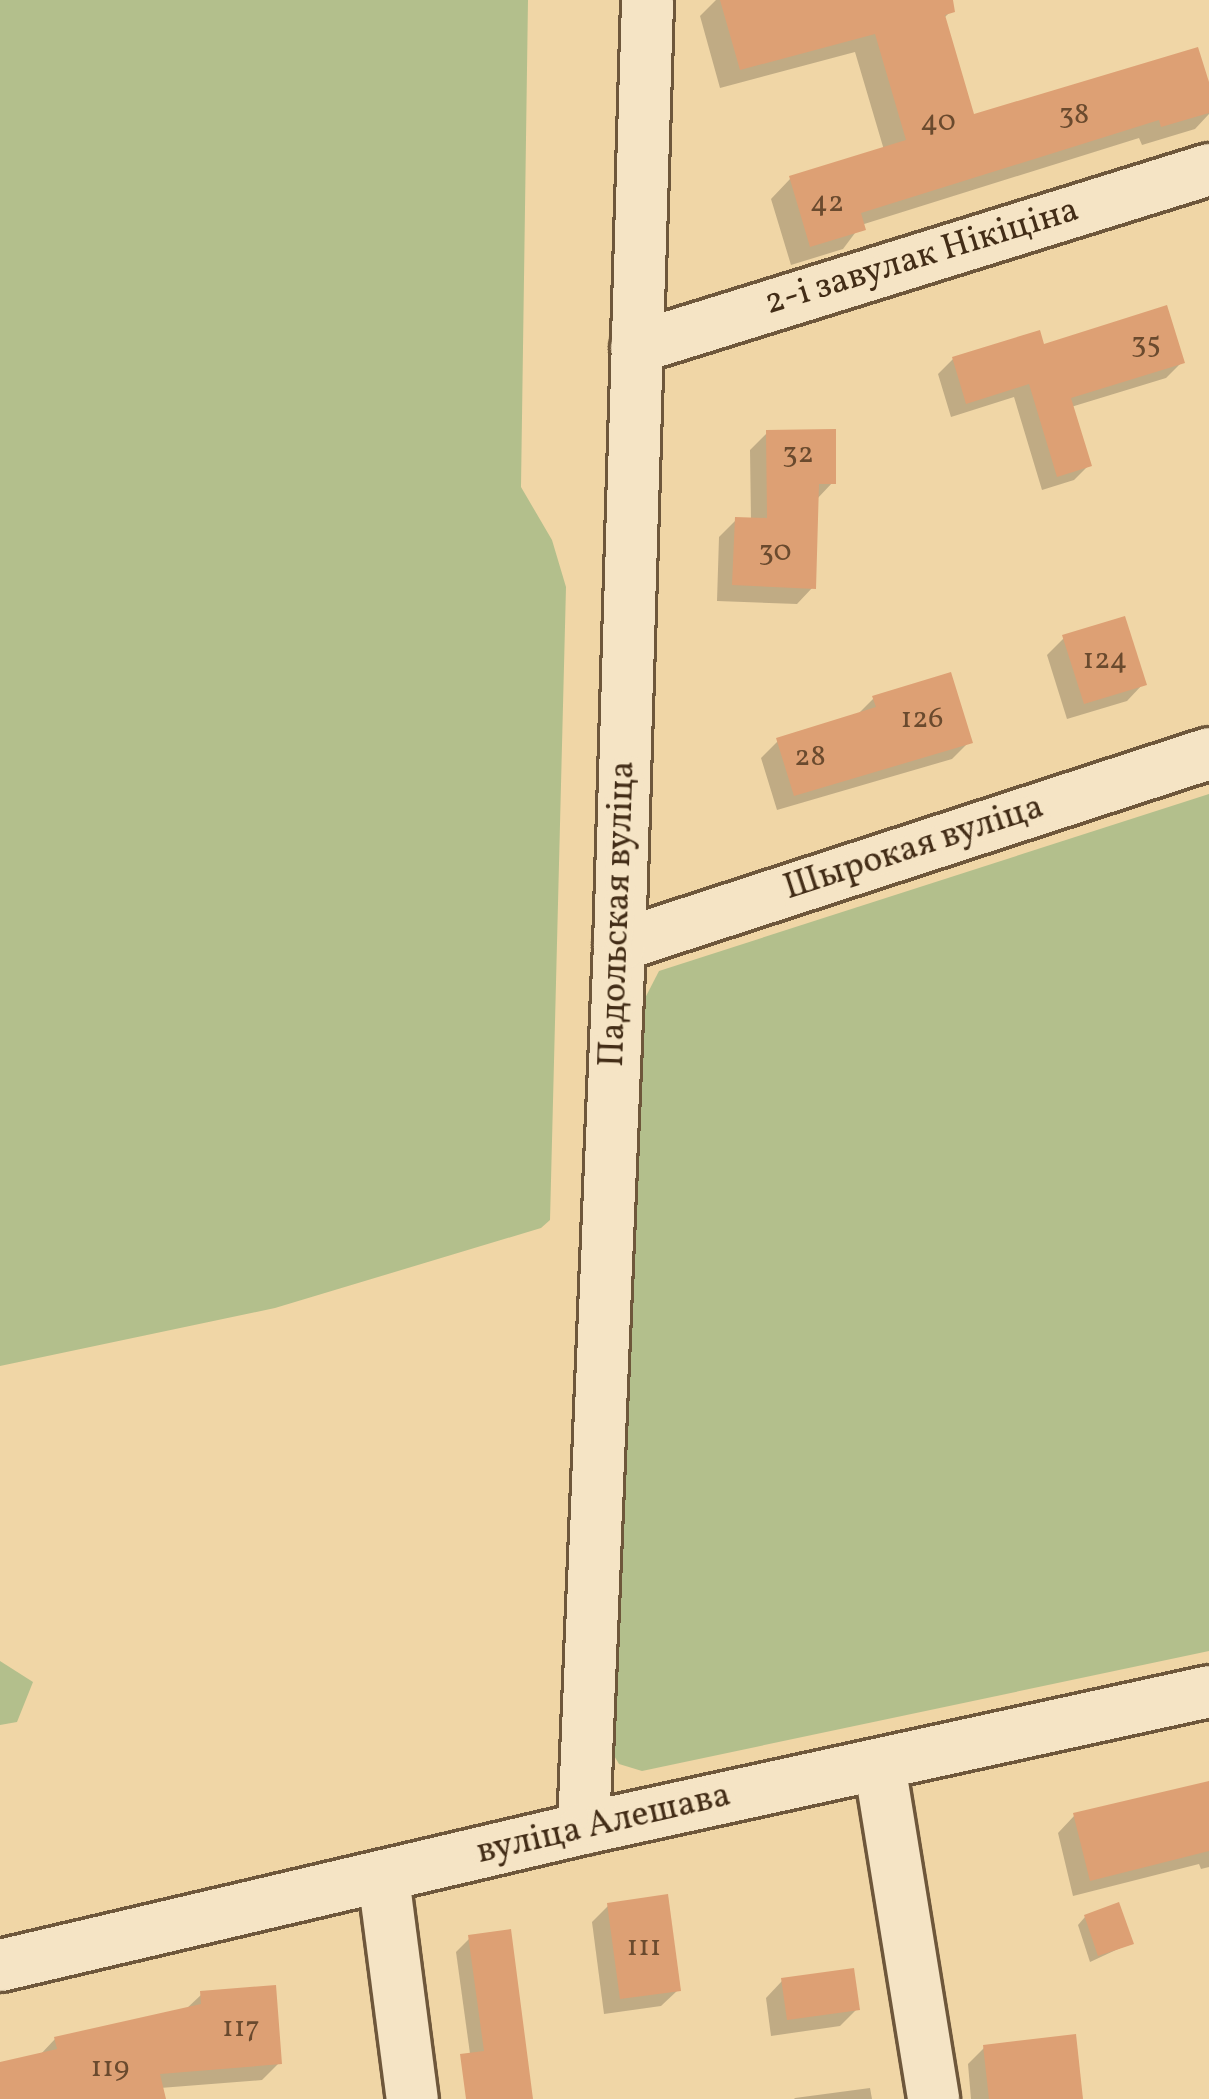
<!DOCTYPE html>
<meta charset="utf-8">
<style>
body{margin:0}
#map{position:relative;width:1209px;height:2099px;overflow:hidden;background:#f0d6a6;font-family:Vollkorn,serif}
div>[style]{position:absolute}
.green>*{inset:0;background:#b3bf8c}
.shadow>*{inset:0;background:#0003}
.building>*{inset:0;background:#dda074}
.roads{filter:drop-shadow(3px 0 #6e573b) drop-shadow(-3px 0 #6e573b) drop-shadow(0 3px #6e573b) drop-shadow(0 -3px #6e573b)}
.minor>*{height:51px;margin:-25.5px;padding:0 25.5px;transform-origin:25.5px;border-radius:25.5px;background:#f5e4c5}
span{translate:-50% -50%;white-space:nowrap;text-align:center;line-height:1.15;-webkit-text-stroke:12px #f5e4c5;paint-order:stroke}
.number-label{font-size:30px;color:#6a4a2e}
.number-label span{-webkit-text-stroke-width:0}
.street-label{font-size:36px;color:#432d17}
</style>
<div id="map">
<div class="green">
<i style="clip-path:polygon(0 0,528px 0,521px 487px,552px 540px,566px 587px,550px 1220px,541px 1228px,275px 1308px,0 1366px)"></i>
<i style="clip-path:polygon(1209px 794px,1209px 1651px,642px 1771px,619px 1764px,610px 1749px,643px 1002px,659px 971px)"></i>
<i style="clip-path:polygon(0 1661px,33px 1682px,17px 1722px,0 1725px)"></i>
</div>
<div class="shadow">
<i style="clip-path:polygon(716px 0,947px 0,950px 12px,943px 19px,972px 118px,1209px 92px,1209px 114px,1195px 129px,1142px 145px,1139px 138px,861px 225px,843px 249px,791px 265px,771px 199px,790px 179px,884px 150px,855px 52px,720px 88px,700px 16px)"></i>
<i style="clip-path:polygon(1042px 348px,1181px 363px,1166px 378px,1071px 407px,1089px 465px,1074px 480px,1042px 490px,1014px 397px,951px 417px,938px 374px,953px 359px)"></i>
<i style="clip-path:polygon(767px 433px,833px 482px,816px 500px,813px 587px,797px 604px,717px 601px,719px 537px,736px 520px,751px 521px,750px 450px)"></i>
<i style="clip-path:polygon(1064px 638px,1143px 684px,1127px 701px,1067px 719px,1047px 655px)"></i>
<i style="clip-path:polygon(874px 698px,969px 742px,952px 759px,777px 810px,761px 758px,778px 741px,857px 715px)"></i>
<i style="clip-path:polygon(1209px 1785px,1209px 1867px,1201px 1869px,1199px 1864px,1073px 1896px,1058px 1833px,1074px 1816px)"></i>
<i style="clip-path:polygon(608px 1906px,678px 1990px,661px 2006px,604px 2014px,592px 1922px)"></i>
<i style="clip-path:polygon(1085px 1917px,1131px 1943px,1090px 1962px,1078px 1925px)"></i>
<i style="clip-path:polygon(470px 1938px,522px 2044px,471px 2061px,456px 1952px)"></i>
<i style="clip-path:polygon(782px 1981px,857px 2009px,840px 2026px,771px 2036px,766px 1998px)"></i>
<i style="clip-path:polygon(202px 1994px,279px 2063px,262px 2080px,160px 2088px,163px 2099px,0 2099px,0 2065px,39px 2056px,55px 2039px,185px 2010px)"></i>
<i style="clip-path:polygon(984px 2048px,1080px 2099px,971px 2099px,968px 2064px)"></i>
<i style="clip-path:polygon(870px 2088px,872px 2099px,794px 2099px,795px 2098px)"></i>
</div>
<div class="building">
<i style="clip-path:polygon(720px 0,953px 0,955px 12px,945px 15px,974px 114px,1198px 47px,1209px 82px,1209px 113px,1161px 127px,1159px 120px,861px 213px,866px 230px,810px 247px,789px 176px,906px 140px,875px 34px,740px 70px)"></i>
<i style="clip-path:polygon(1167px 305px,1185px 363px,1071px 398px,1092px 466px,1057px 477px,1029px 384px,966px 404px,952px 357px,1040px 330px,1044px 344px)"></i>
<i style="clip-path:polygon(836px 429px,836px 484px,819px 484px,816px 589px,732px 585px,735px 517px,767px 518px,766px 430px)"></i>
<i style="clip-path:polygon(1125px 616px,1147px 685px,1084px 704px,1062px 635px)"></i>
<i style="clip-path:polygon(951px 672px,973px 743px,794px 796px,776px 738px,876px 707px,872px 696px)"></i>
<i style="clip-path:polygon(1209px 1781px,1209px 1851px,1090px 1881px,1073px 1813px)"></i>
<i style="clip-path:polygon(668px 1894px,681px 1991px,620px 1999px,607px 1903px)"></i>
<i style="clip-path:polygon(1119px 1902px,1134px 1944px,1098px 1956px,1084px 1915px)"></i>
<i style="clip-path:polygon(511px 1929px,533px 2099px,466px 2099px,460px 2054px,484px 2051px,468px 1935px)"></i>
<i style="clip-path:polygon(854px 1968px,860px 2010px,787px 2020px,781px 1978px)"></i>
<i style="clip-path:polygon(276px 1985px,282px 2064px,160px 2074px,166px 2099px,0 2099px,0 2062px,57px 2049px,54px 2037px,201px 2004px,200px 1991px)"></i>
<i style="clip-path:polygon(1076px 2034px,1083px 2099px,989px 2099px,983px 2045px)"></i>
</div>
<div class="roads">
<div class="minor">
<i style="left:636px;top:347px;width:600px;rotate:-17.26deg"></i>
<i style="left:619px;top:945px;width:620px;rotate:-18.03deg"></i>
<i style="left:879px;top:1764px;width:339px;rotate:80.8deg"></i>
<i style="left:583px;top:1828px;width:884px;rotate:-87.67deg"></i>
<i style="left:619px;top:945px;width:945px;rotate:-88.3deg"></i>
<i style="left:383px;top:1877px;width:224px;rotate:82.6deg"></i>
<i style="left:0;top:1965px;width:599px;rotate:-13.22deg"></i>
<i style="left:583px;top:1828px;width:641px;rotate:-12.34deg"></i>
</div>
</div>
<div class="number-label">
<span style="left:1074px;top:115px">38</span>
<span style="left:938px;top:122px">40</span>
<span style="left:827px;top:203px">42</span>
<span style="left:1146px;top:344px">35</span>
<span style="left:798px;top:454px">32</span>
<span style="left:775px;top:552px">30</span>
<span style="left:1105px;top:660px">124</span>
<span style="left:922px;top:719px">126</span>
<span style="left:810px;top:757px">28</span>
<span style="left:644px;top:1947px">111</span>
<span style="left:241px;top:2028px">117</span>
<span style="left:110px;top:2068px">119</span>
</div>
<div class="street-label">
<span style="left:922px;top:258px;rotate:-17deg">2-і завулак Нікіціна</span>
<span style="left:914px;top:849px;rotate:-18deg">Шырокая вуліца</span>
<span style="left:619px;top:914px;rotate:-88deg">Падольская вуліца</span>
<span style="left:604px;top:1825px;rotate:-13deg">вуліца Алешава</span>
</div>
</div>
